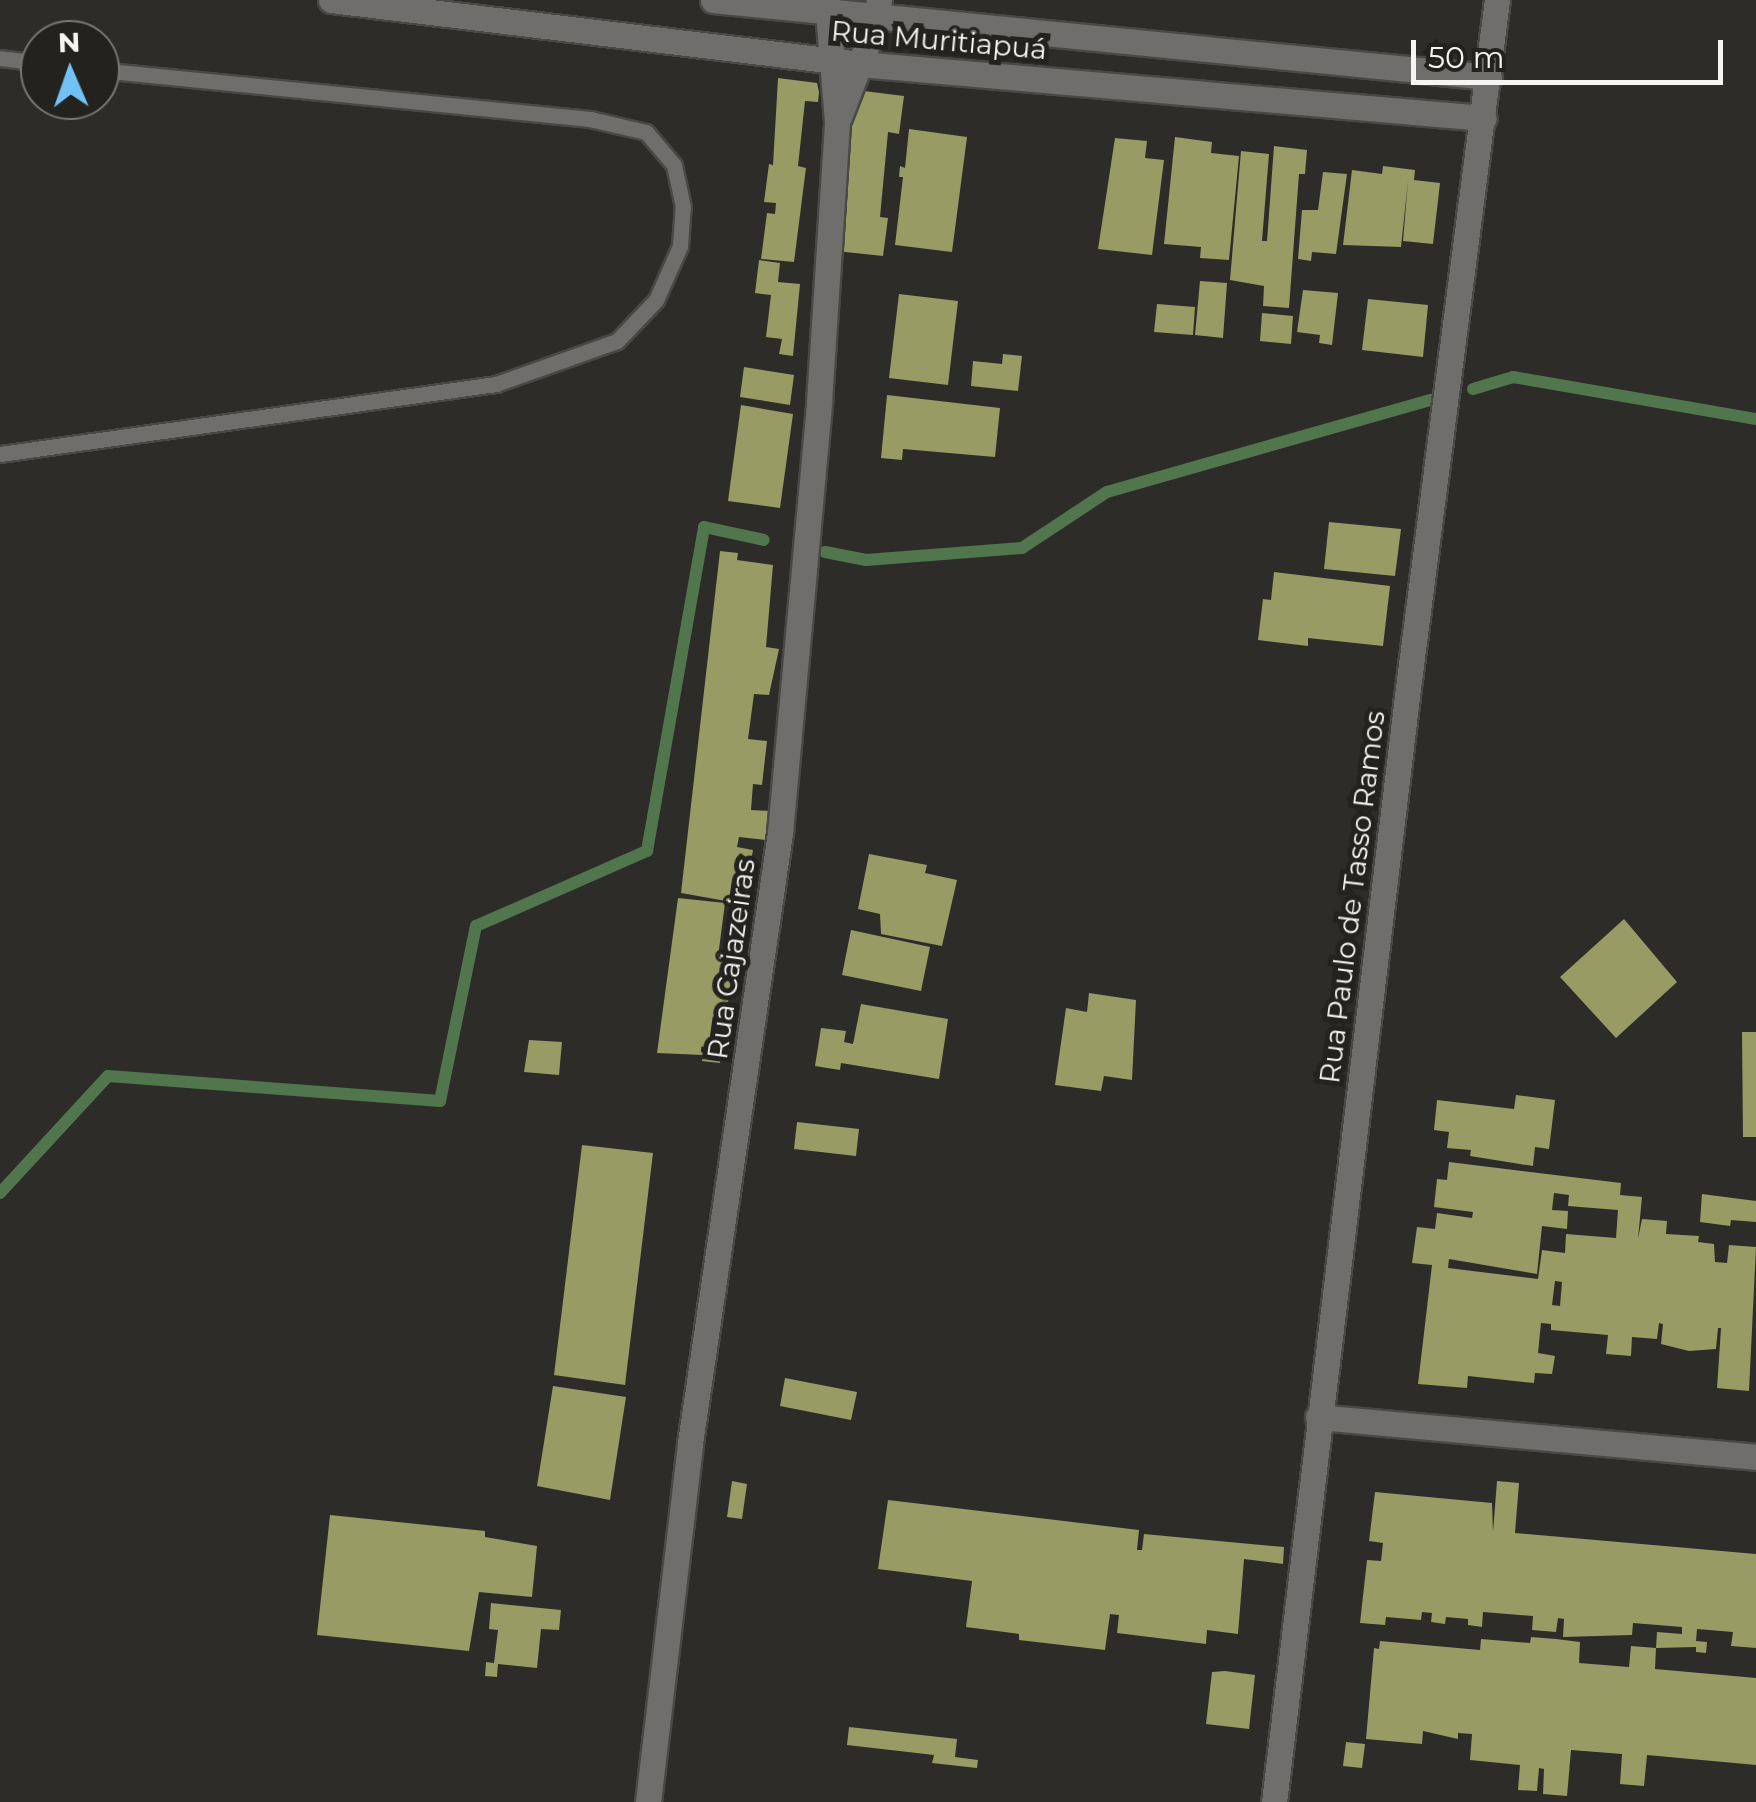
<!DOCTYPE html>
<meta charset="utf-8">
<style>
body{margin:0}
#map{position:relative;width:1756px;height:1802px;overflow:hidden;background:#2d2c29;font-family:Montserrat,sans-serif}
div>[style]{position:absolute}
.stream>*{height:12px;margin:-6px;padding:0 6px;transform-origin:6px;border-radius:6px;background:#51764e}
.building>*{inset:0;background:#989b64}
.roads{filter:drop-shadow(2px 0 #494845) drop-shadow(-2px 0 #494845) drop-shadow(0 2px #494845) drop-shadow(0 -2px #494845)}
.lane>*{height:15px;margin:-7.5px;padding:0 7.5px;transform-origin:7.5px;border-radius:7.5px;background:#706e6d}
.street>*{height:25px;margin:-12.5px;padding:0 12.5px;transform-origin:12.5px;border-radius:12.5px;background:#706e6d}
span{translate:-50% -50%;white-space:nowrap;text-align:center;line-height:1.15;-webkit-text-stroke:10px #24221f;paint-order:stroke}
.street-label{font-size:28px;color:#f6f5f3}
.north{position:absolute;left:20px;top:20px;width:100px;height:100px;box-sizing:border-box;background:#24221f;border:2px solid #787674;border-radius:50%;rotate:358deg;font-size:28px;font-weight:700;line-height:40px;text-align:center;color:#f6f5f3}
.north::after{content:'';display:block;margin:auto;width:35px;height:45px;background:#71c1f5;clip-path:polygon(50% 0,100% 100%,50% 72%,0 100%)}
.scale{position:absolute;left:1411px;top:40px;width:312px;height:45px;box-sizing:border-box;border:5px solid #f6f5f3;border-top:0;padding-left:12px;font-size:30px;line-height:35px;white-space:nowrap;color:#f6f5f3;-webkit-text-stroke:8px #24221f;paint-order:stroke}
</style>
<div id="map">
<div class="stream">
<i style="left:1473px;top:389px;width:42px;rotate:-16.7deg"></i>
<i style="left:1513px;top:377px;width:247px;rotate:9.8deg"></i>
<i style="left:825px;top:552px;width:42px;rotate:11deg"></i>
<i style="left:866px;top:560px;width:156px;rotate:-4.4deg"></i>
<i style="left:1022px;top:548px;width:102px;rotate:-33.4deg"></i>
<i style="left:1107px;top:492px;width:337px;rotate:-15.9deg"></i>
<i style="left:0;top:1193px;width:159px;rotate:-47.3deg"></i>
<i style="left:108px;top:1076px;width:333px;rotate:4.3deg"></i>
<i style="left:440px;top:1101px;width:179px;rotate:-78.4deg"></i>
<i style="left:476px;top:926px;width:187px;rotate:-23.7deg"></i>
<i style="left:647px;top:851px;width:329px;rotate:-80deg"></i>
<i style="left:704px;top:527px;width:61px;rotate:12.2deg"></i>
</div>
<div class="building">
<i style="clip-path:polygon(778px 78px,817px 83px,819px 92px,818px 102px,805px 101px,798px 166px,806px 168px,794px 262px,761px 259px,767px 213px,775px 214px,776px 203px,764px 202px,769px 164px,773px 165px)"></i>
<i style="clip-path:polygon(856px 90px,904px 96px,899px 134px,888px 132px,880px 217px,888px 218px,883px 256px,836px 251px)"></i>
<i style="clip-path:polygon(909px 129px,967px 137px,952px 252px,895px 245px,903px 177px,899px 177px,900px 166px,905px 168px)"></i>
<i style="clip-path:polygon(1175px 137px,1212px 142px,1211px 153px,1239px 156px,1229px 260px,1200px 258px,1201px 247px,1164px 244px)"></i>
<i style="clip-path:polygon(1115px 138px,1147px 141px,1145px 158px,1164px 160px,1152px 255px,1098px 249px)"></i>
<i style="clip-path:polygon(1274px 146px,1307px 150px,1305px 174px,1299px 174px,1289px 308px,1263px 306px,1264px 286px,1230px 280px,1241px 151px,1269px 154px,1262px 241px,1267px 241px)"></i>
<i style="clip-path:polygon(1383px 166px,1415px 170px,1414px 180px,1440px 183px,1433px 244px,1403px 241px,1408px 181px,1401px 247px,1343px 245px,1352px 170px,1382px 174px)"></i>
<i style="clip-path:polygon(1323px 172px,1347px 174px,1336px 254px,1312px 252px,1311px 261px,1298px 259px,1302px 210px,1318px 210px)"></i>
<i style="clip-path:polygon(759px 260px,780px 263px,778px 282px,800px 284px,793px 356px,779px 354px,782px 339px,766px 337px,771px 295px,755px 293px)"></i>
<i style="clip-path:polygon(1200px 281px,1227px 283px,1223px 338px,1195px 335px)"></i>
<i style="clip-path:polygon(1303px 290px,1338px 293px,1332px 345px,1319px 343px,1320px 335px,1297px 332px)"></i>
<i style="clip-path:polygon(899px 294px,958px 301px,948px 385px,889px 378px)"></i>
<i style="clip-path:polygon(1368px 299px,1428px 305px,1423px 357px,1362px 350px)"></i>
<i style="clip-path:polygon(1157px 304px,1195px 307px,1193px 335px,1154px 332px)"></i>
<i style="clip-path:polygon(1262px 313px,1293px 316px,1291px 344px,1260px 341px)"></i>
<i style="clip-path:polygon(1003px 354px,1022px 356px,1018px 391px,971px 386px,973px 361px,1002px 364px)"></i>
<i style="clip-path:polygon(744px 367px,794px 375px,790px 405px,740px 397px)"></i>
<i style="clip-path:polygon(887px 395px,1000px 408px,995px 457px,903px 449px,902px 460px,881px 458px)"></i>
<i style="clip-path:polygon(741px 405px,793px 414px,780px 508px,728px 501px)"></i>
<i style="clip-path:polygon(1329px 522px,1401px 529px,1395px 576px,1324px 569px)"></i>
<i style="clip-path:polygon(720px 551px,738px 553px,737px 560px,773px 565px,766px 647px,779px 649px,769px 695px,754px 694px,748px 739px,767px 741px,762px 785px,753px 784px,751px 810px,770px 811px,766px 840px,739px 837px,737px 847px,753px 850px,743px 904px,681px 893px)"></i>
<i style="clip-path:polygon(1274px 572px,1390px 586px,1383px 646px,1308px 638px,1308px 646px,1258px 640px,1263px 599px,1271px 600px)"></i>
<i style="clip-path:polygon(869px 854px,927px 865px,925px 873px,957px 880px,942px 946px,881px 934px,880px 914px,858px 909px)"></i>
<i style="clip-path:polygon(678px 898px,725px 903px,718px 957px,731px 959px,733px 965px,720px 1063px,702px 1061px,703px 1055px,657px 1053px)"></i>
<i style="clip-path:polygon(1624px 919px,1677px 982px,1616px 1038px,1560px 977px)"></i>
<i style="clip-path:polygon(851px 930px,930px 947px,921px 991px,842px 975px)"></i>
<i style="clip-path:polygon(1089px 993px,1136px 1000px,1132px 1080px,1104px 1076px,1101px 1091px,1055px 1085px,1066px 1008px,1087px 1012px)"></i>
<i style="clip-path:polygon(861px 1004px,948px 1019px,939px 1079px,841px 1063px,840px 1070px,815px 1066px,821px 1028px,846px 1031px,844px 1042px,853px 1044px)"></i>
<i style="clip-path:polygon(1742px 1032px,1756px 1032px,1756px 1137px,1743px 1137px)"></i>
<i style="clip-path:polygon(529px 1040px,562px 1042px,559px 1075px,524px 1072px)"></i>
<i style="clip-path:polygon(1516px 1095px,1555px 1100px,1549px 1149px,1535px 1147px,1533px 1166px,1470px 1156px,1471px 1150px,1447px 1148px,1449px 1132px,1434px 1130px,1437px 1100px,1514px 1109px)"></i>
<i style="clip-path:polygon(797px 1122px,859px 1129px,856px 1156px,794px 1149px)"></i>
<i style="clip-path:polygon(582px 1145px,653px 1153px,625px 1385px,554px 1375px)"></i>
<i style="clip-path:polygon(evenodd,1449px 1162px,1621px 1183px,1620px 1195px,1642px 1197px,1638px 1239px,1642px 1219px,1667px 1221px,1666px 1234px,1699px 1236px,1698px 1242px,1714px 1244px,1715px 1262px,1727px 1263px,1729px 1245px,1756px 1247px,1749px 1391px,1717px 1388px,1721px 1328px,1718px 1328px,1716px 1349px,1689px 1351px,1661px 1344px,1663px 1324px,1659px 1323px,1657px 1339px,1632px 1337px,1631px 1356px,1606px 1354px,1608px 1335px,1551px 1330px,1551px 1324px,1541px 1323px,1538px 1353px,1555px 1356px,1552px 1374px,1535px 1373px,1534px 1383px,1468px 1376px,1467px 1388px,1418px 1384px,1432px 1265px,1412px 1263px,1417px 1227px,1435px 1229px,1437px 1213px,1472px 1218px,1473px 1212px,1434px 1207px,1437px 1179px,1447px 1180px,1449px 1162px,1554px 1193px,1569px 1195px,1568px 1206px,1618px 1210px,1616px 1238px,1566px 1234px,1565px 1253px,1542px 1250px,1538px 1279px,1448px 1268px,1449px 1259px,1537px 1274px,1542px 1226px,1567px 1229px,1568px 1211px,1552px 1210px,1554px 1193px,1449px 1162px,1555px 1281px,1562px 1282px,1560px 1306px,1552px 1305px,1555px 1281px)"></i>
<i style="clip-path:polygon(1702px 1194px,1756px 1201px,1756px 1222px,1731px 1220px,1730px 1226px,1700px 1222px)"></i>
<i style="clip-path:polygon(785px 1378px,857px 1392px,851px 1420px,780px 1406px)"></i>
<i style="clip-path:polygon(553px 1386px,626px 1397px,610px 1500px,537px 1486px)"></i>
<i style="clip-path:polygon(732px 1481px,747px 1484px,742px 1519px,727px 1517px)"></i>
<i style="clip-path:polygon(1497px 1481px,1519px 1483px,1515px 1533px,1756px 1554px,1756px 1648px,1731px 1646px,1733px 1632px,1697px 1629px,1696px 1641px,1707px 1642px,1706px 1653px,1696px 1652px,1696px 1647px,1656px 1648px,1655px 1669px,1756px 1678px,1756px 1765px,1647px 1755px,1644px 1786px,1620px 1784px,1622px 1754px,1571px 1750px,1567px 1796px,1543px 1794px,1544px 1769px,1539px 1768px,1537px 1791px,1518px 1790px,1520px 1765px,1470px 1760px,1472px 1734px,1458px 1733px,1458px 1739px,1423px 1731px,1422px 1744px,1366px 1739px,1374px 1648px,1379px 1649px,1380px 1641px,1480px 1650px,1481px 1639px,1530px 1643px,1531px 1637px,1556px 1639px,1580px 1642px,1579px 1663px,1629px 1667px,1631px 1646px,1656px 1648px,1657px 1632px,1682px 1634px,1682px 1627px,1633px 1623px,1632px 1635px,1563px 1637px,1564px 1619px,1558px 1618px,1556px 1632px,1532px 1630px,1533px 1616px,1483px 1612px,1482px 1627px,1468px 1625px,1468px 1619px,1446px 1617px,1445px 1624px,1431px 1622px,1432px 1613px,1422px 1612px,1421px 1620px,1386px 1617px,1385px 1625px,1360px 1623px,1367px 1560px,1381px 1561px,1383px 1543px,1369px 1541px,1375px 1492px,1492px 1503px,1493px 1532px)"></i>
<i style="clip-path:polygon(888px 1500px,1139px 1530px,1137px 1550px,1142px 1550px,1144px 1534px,1284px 1547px,1283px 1564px,1244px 1559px,1238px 1634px,1207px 1630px,1206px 1644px,1117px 1633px,1119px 1615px,1110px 1614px,1105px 1650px,1019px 1640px,1019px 1634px,966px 1627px,972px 1581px,878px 1569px)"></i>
<i style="clip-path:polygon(330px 1515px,485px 1531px,485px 1537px,537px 1546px,532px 1597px,479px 1592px,469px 1651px,317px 1635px)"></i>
<i style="clip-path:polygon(491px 1603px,561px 1610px,559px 1630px,541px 1629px,537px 1668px,498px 1664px,497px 1677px,485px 1676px,486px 1662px,494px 1663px,498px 1630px,489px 1629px)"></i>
<i style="clip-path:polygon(1225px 1671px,1255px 1675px,1249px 1729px,1206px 1724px,1212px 1672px)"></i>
<i style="clip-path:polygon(849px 1727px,957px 1739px,955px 1757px,978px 1760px,977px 1768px,932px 1763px,934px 1755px,847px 1745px)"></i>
<i style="clip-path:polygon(1346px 1742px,1365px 1744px,1362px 1768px,1343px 1766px)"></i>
</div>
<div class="roads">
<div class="lane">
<i style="left:0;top:58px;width:40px;rotate:7.1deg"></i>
<i style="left:0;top:454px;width:501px;rotate:-8.03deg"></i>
<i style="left:496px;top:384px;width:128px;rotate:-19.6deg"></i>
<i style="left:617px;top:341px;width:57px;rotate:-46.4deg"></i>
<i style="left:656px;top:300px;width:59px;rotate:-66deg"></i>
<i style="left:680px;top:246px;width:39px;rotate:-86deg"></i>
<i style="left:683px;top:207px;width:43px;rotate:-102.1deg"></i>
<i style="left:674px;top:165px;width:43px;rotate:-130.3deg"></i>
<i style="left:646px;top:132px;width:57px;rotate:-166.9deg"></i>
<i style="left:590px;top:119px;width:492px;rotate:-174.3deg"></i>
</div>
<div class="street">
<i style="left:331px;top:0;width:533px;rotate:6.9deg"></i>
<i style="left:860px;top:64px;width:626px;rotate:4.95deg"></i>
<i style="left:713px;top:0;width:780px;rotate:5.67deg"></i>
<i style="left:839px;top:117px;width:105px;rotate:-68.8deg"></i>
<i style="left:877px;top:19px;width:19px;rotate:-84deg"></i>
<i style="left:1318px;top:1417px;width:440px;rotate:5.2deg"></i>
<i style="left:648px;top:1802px;width:361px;rotate:-83.3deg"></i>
<i style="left:690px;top:1443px;width:617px;rotate:-81.61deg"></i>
<i style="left:780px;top:833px;width:433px;rotate:-84.8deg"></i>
<i style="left:819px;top:402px;width:282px;rotate:-86.3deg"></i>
<i style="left:837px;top:121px;width:121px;rotate:-94.7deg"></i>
<i style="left:1274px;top:1802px;width:1122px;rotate:-83.14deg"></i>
<i style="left:1408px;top:688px;width:694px;rotate:-82.63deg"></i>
</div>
</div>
<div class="street-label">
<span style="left:939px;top:40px;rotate:5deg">Rua Muritiapuá</span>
<span style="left:1352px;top:897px;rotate:-83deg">Rua Paulo de Tasso Ramos</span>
<span style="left:731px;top:959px;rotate:-82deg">Rua Cajazeiras</span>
</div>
<div class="north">N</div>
<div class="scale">50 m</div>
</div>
